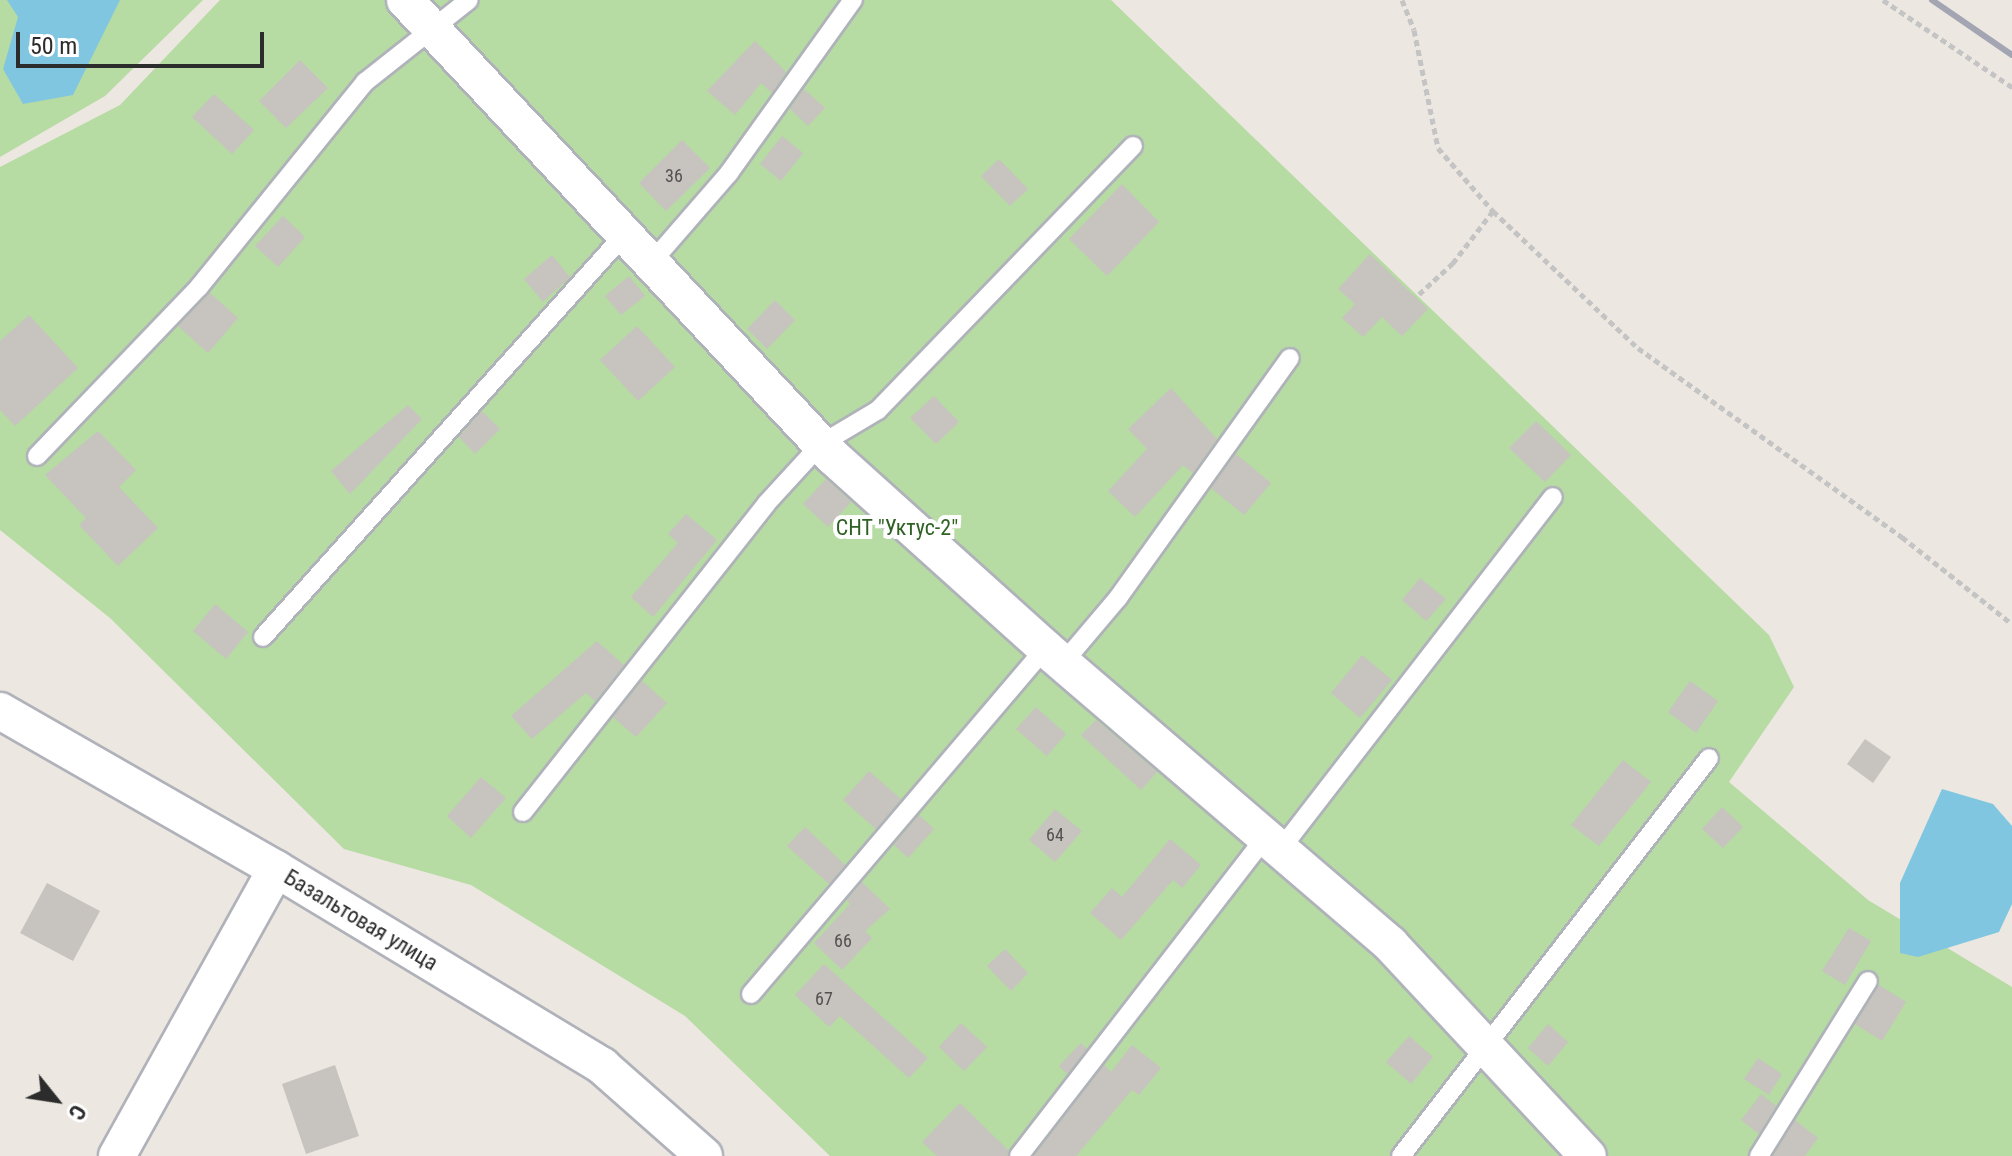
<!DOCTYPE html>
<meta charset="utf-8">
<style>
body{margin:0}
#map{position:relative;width:2012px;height:1156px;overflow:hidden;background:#ece7e0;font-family:"Roboto Condensed",sans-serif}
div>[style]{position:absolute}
.green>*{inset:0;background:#b6dba3}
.water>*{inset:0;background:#80c6e0}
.building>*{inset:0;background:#c7c3bf}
.path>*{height:5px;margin-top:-2.5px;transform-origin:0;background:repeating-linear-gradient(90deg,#c4c4c4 0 6px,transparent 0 10px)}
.roads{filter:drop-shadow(2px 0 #b0b2ba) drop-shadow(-2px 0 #b0b2ba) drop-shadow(0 2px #b0b2ba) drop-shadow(0 -2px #b0b2ba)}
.lane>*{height:18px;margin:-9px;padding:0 9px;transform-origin:9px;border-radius:9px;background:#fff}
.street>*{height:36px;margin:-18px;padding:0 18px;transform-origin:18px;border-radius:18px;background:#fff}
.rail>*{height:6px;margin:-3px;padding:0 3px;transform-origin:3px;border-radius:3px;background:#a3a5b3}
span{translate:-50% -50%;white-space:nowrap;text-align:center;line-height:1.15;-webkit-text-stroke:8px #fff;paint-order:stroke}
.number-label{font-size:18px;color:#535251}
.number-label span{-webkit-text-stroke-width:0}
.park-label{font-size:22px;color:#306124}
.street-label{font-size:22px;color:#2c2c2c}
.north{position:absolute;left:16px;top:1060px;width:80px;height:80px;-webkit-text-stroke:6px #fff;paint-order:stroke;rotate:120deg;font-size:22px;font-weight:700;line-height:32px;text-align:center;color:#2c2c2c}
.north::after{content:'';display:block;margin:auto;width:28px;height:36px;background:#2c2c2c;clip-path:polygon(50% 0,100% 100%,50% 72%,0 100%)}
.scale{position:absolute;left:16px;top:32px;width:248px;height:36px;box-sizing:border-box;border:4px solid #2c2c2c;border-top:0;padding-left:10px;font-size:24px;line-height:28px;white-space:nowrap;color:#2c2c2c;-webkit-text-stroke:6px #fff;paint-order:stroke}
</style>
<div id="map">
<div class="green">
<i style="clip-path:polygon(0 0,203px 0,105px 96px,0 157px)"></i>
<i style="clip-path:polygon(220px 0,1111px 0,1769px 635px,1794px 687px,1729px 782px,1868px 900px,2012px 987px,2012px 1156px,830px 1156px,685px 1016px,471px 885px,344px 849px,110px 618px,0 530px,0 167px,120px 105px)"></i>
</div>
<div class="water">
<i style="clip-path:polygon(7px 0,120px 0,73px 95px,23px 104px,3px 69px,18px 17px)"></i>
<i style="clip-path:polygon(1942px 789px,1993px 804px,2012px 826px,2012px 904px,1999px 932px,1918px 957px,1900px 953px,1900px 883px)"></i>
</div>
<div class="building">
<i style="clip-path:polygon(755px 41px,786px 72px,772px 93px,761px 83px,735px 115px,707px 91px)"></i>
<i style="clip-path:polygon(300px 60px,328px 88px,286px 128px,259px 101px)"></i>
<i style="clip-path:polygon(804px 89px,825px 108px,808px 126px,790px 109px)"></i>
<i style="clip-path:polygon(214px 94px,254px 130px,232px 154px,192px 117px)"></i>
<i style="clip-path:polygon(782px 136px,803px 153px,781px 181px,760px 164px)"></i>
<i style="clip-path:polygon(682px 140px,710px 168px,666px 211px,639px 183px)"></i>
<i style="clip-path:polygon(999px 159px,1028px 189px,1010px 206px,981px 176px)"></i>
<i style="clip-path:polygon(1122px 184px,1159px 222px,1107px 276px,1069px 239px)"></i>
<i style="clip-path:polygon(283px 216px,305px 237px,278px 267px,255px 246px)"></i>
<i style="clip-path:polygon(1370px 254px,1428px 309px,1402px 336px,1382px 317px,1363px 337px,1342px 318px,1355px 304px,1338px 289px)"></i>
<i style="clip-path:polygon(552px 255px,570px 277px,543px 302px,524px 279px)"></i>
<i style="clip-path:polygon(629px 276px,645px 296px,621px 315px,605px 296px)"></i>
<i style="clip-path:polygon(210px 293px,238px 318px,208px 353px,178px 326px)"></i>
<i style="clip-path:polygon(775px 300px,795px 320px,767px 349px,747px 329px)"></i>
<i style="clip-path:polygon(29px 315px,78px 368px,15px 426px,0 410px,0 341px)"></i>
<i style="clip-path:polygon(637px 326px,675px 367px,638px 401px,600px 360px)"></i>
<i style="clip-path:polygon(1171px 388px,1217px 439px,1193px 473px,1183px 465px,1135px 517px,1108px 491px,1147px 449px,1128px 429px)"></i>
<i style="clip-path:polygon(934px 396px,959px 422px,936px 444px,910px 418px)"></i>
<i style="clip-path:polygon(408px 405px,422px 419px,350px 494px,331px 471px)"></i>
<i style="clip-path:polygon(482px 411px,500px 429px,475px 454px,459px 437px)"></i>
<i style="clip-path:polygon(1536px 421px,1571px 455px,1545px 482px,1509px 448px)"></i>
<i style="clip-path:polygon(98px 431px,136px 470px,119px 487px,158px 528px,118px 566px,79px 525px,86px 518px,45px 475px)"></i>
<i style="clip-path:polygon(1236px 454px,1271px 483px,1244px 515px,1211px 488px)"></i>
<i style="clip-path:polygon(826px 479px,851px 502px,828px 527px,803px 504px)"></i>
<i style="clip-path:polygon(686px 514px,717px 540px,653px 617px,631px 597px,678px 543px,668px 534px)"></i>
<i style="clip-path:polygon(1420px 578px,1446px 599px,1426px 621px,1402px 600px)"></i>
<i style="clip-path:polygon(215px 604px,248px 632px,226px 659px,193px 631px)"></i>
<i style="clip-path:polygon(597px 641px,624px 665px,595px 701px,586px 693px,532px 739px,511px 716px)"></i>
<i style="clip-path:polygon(1362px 655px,1392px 680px,1360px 718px,1331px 693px)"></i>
<i style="clip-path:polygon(642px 681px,667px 703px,636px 737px,613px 717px)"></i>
<i style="clip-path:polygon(1690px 681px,1718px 701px,1696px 733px,1668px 712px)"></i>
<i style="clip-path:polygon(1036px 707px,1066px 734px,1047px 756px,1016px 729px)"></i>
<i style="clip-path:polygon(1096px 720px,1157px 772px,1141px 790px,1081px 735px)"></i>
<i style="clip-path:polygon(1865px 739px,1891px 757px,1873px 783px,1847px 764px)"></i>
<i style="clip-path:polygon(1623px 760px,1651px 782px,1599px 846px,1571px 825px)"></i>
<i style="clip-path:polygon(869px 771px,901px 799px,876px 829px,843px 800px)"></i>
<i style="clip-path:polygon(481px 777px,506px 798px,471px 838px,447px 816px)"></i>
<i style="clip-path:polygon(1722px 807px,1743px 827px,1723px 848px,1702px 829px)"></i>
<i style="clip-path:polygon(1055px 809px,1082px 831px,1055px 862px,1029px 840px)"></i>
<i style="clip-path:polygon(919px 815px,934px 829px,908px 858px,894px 845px)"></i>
<i style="clip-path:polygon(805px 827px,845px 865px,829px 884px,787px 846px)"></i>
<i style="clip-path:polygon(1170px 839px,1201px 865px,1182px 888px,1173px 880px,1121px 940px,1090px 913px,1112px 888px,1122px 897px)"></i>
<i style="clip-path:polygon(862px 882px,890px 909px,865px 931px,872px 938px,842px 970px,814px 943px,850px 904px,847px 900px)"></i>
<i style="clip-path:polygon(47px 883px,100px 911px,73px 961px,20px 933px)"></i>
<i style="clip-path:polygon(1849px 928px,1871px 941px,1845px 985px,1822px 971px)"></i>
<i style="clip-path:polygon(1005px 949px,1028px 973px,1011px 991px,987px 966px)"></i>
<i style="clip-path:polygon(824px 964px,928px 1058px,909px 1078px,840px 1016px,829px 1027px,795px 995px)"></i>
<i style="clip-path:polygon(1879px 985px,1906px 1002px,1882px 1041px,1855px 1024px)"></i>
<i style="clip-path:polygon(961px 1023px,987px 1047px,964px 1071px,939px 1047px)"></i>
<i style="clip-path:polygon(1548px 1024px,1568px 1042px,1548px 1066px,1528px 1048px)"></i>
<i style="clip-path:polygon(1409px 1036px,1433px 1057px,1411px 1084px,1386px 1062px)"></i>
<i style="clip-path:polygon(1081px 1043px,1087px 1049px,1067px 1074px,1059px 1066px)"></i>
<i style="clip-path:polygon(1132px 1045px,1161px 1068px,1139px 1095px,1132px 1090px,1076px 1156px,1034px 1156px,1104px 1065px,1111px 1072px)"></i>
<i style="clip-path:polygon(1758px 1058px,1782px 1074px,1769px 1095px,1744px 1079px)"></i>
<i style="clip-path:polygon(335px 1065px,359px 1136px,306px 1154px,282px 1084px)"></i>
<i style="clip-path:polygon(1761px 1094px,1776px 1106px,1759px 1134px,1741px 1120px)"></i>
<i style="clip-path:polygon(960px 1103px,1009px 1151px,1007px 1156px,937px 1156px,922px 1142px)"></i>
<i style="clip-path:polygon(1795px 1120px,1818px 1138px,1805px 1156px,1773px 1156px)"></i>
</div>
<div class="path">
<i style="left:1402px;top:0;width:32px;rotate:68deg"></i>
<i style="left:1414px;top:30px;width:120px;rotate:78.5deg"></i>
<i style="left:1438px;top:148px;width:84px;rotate:48.9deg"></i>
<i style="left:1493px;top:211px;width:66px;rotate:127.6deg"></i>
<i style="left:1453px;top:263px;width:49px;rotate:137.5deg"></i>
<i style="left:1883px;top:0;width:156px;rotate:34deg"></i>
<i style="left:1493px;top:211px;width:199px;rotate:43.4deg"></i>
<i style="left:1638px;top:348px;width:325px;rotate:35.6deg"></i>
<i style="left:1902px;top:537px;width:140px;rotate:38.3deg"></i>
</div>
<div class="roads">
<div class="lane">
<i style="left:650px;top:264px;width:121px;rotate:-49deg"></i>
<i style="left:729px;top:173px;width:213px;rotate:-54.4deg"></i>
<i style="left:37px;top:456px;width:234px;rotate:-46.2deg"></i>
<i style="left:199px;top:287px;width:264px;rotate:-51deg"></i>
<i style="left:365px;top:82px;width:132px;rotate:-38.3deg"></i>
<i style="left:263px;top:637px;width:539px;rotate:-48.08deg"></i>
<i style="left:1063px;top:663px;width:85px;rotate:-49.8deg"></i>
<i style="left:1118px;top:598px;width:295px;rotate:-54.4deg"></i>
<i style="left:523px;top:812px;width:392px;rotate:-51.7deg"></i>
<i style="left:766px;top:504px;width:81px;rotate:-47.5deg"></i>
<i style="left:821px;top:444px;width:66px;rotate:-30.8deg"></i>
<i style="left:878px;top:410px;width:367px;rotate:-46deg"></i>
<i style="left:1280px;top:850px;width:446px;rotate:-52.3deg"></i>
<i style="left:751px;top:994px;width:454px;rotate:-49.6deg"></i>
<i style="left:1019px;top:1156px;width:402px;rotate:-52.3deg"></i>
<i style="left:1401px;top:1156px;width:503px;rotate:-52.26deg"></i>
<i style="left:1759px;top:1156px;width:206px;rotate:-58.1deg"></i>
</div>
<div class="street">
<i style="left:405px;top:0;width:626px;rotate:46.88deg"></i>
<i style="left:833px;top:457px;width:285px;rotate:42deg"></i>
<i style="left:1045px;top:648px;width:455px;rotate:40.6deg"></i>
<i style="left:1390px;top:944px;width:290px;rotate:47deg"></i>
<i style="left:0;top:711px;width:318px;rotate:29.8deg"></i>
<i style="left:276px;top:869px;width:381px;rotate:31.1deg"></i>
<i style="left:602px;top:1066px;width:136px;rotate:41.4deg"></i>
<i style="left:117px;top:1156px;width:328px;rotate:-61deg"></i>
</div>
</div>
<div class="rail">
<i style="left:1932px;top:0;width:97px;rotate:34.5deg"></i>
</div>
<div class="number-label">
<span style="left:674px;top:176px">36</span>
<span style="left:1055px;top:835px">64</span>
<span style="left:843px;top:941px">66</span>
<span style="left:824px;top:999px">67</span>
</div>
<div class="park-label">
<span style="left:897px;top:528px">СНТ "Уктус-2"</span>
</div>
<div class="street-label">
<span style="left:361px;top:920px;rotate:31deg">Базальтовая улица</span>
</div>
<div class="north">С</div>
<div class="scale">50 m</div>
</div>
